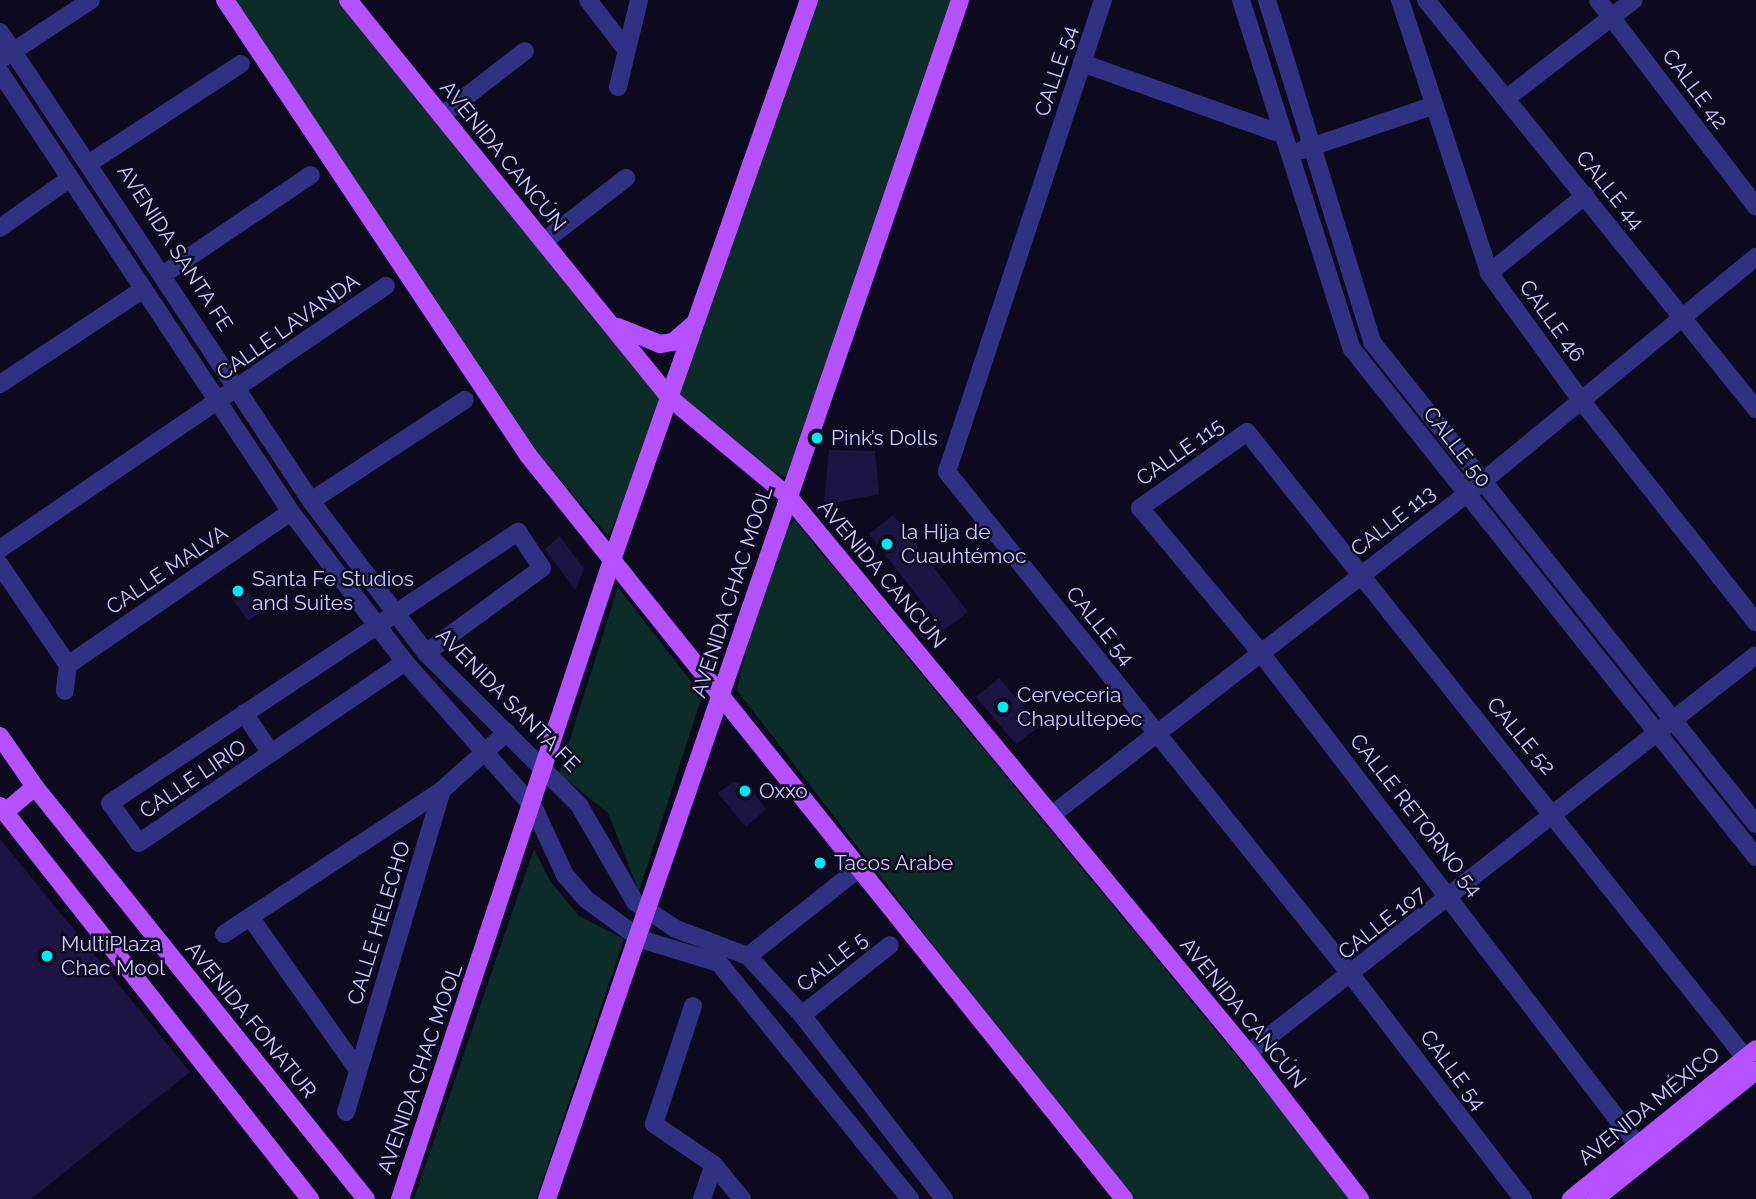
<!DOCTYPE html>
<meta charset="utf-8">
<style>
body{margin:0}
#map{position:relative;width:1756px;height:1199px;overflow:hidden;background:#0d0a20;font-family:Raleway,sans-serif}
div>[style]{position:absolute}
.green>*{inset:0;background:#0d2b28}
.building>*{inset:0;background:#1c1543}
.minor>*{height:18px;margin:-9px;padding:0 9px;transform-origin:9px;border-radius:9px;background:#313184}
.major>*{height:18px;margin:-9px;padding:0 9px;transform-origin:9px;border-radius:9px;background:#b551ff}
.dots>*{width:19px;height:19px;translate:-50% -50%;box-sizing:border-box;border:4px solid #0d0a20;border-radius:50%}
span{translate:-50% -50%;white-space:nowrap;text-align:center;line-height:1.15;-webkit-text-stroke:5px #0d0a20;paint-order:stroke}
.street-label{font-size:21px;color:#cdcaff}
.poi-label{font-size:21px;color:#cdcaff}
.left{translate:0 -50%;text-align:left}
</style>
<div id="map">
<div class="green">
<i style="clip-path:polygon(224px 0,348px 0,663px 400px,654px 440px,608px 536px,484px 389px)"></i>
<i style="clip-path:polygon(812px 0,956px 0,787px 478px,742px 456px,678px 396px)"></i>
<i style="clip-path:polygon(794px 520px,1355px 1199px,1128px 1199px,737px 690px,768px 556px)"></i>
<i style="clip-path:polygon(618px 587px,702px 696px,639px 891px,608px 813px,559px 774px)"></i>
<i style="clip-path:polygon(534px 849px,550px 881px,579px 916px,624px 939px,536px 1199px,414px 1199px)"></i>
</div>
<div class="building">
<i style="clip-path:polygon(829px 450px,875px 451px,879px 494px,824px 505px)"></i>
<i style="clip-path:polygon(893px 515px,968px 612px,944px 630px,869px 534px)"></i>
<i style="clip-path:polygon(560px 536px,584px 569px,575px 590px,545px 549px)"></i>
<i style="clip-path:polygon(241px 581px,262px 611px,248px 621px,227px 591px)"></i>
<i style="clip-path:polygon(999px 678px,1040px 726px,1016px 744px,976px 697px)"></i>
<i style="clip-path:polygon(733px 782px,746px 783px,766px 809px,746px 827px,718px 793px)"></i>
<i style="clip-path:polygon(0 839px,190px 1072px,31px 1199px,0 1199px)"></i>
</div>
<div class="minor">
<i style="left:588px;top:0;width:59px;rotate:52.5deg"></i>
<i style="left:1103px;top:0;width:497px;rotate:108.3deg"></i>
<i style="left:947px;top:472px;width:647px;rotate:51.22deg"></i>
<i style="left:1352px;top:976px;width:281px;rotate:52.5deg"></i>
<i style="left:1241px;top:0;width:366px;rotate:72.4deg"></i>
<i style="left:1352px;top:349px;width:649px;rotate:51.51deg"></i>
<i style="left:1267px;top:0;width:358px;rotate:72.9deg"></i>
<i style="left:1372px;top:342px;width:616px;rotate:51.46deg"></i>
<i style="left:1400px;top:0;width:287px;rotate:71.9deg"></i>
<i style="left:1489px;top:273px;width:157px;rotate:54.1deg"></i>
<i style="left:1581px;top:400px;width:283px;rotate:51.8deg"></i>
<i style="left:1426px;top:0;width:526px;rotate:51.1deg"></i>
<i style="left:1598px;top:0;width:260px;rotate:52.6deg"></i>
<i style="left:0;top:32px;width:563px;rotate:56.45deg"></i>
<i style="left:311px;top:501px;width:191px;rotate:52.9deg"></i>
<i style="left:426px;top:653px;width:216px;rotate:44.8deg"></i>
<i style="left:579px;top:805px;width:112px;rotate:60deg"></i>
<i style="left:635px;top:902px;width:49px;rotate:33.4deg"></i>
<i style="left:676px;top:929px;width:77px;rotate:20.6deg"></i>
<i style="left:748px;top:956px;width:80px;rotate:47.5deg"></i>
<i style="left:802px;top:1015px;width:232px;rotate:52.3deg"></i>
<i style="left:0;top:60px;width:109px;rotate:-33.4deg"></i>
<i style="left:1082px;top:63px;width:214px;rotate:19.6deg"></i>
<i style="left:0;top:72px;width:528px;rotate:56.52deg"></i>
<i style="left:291px;top:512px;width:188px;rotate:52.8deg"></i>
<i style="left:405px;top:662px;width:195px;rotate:48.5deg"></i>
<i style="left:534px;top:808px;width:74px;rotate:65.2deg"></i>
<i style="left:565px;top:875px;width:33px;rotate:49deg"></i>
<i style="left:587px;top:900px;width:66px;rotate:36.3deg"></i>
<i style="left:640px;top:939px;width:83px;rotate:16.9deg"></i>
<i style="left:719px;top:963px;width:304px;rotate:51deg"></i>
<i style="left:618px;top:87px;width:89px;rotate:-76.4deg"></i>
<i style="left:1507px;top:98px;width:160px;rotate:-37.7deg"></i>
<i style="left:441px;top:116px;width:106px;rotate:-37.7deg"></i>
<i style="left:1302px;top:150px;width:140px;rotate:-18.7deg"></i>
<i style="left:91px;top:162px;width:179px;rotate:-33.2deg"></i>
<i style="left:0;top:228px;width:85px;rotate:-35.4deg"></i>
<i style="left:543px;top:242px;width:105px;rotate:-37.6deg"></i>
<i style="left:1489px;top:273px;width:124px;rotate:-38.8deg"></i>
<i style="left:164px;top:274px;width:177px;rotate:-34deg"></i>
<i style="left:0;top:384px;width:170px;rotate:-33.5deg"></i>
<i style="left:311px;top:501px;width:184px;rotate:-33.3deg"></i>
<i style="left:0;top:549px;width:467px;rotate:-34.3deg"></i>
<i style="left:0;top:565px;width:121px;rotate:55.8deg"></i>
<i style="left:68px;top:665px;width:26px;rotate:97deg"></i>
<i style="left:405px;top:662px;width:322px;rotate:145.8deg"></i>
<i style="left:139px;top:843px;width:49px;rotate:-125.9deg"></i>
<i style="left:110px;top:803px;width:490px;rotate:-33.6deg"></i>
<i style="left:518px;top:532px;width:43px;rotate:56.3deg"></i>
<i style="left:542px;top:568px;width:144px;rotate:143.8deg"></i>
<i style="left:68px;top:665px;width:270px;rotate:-34.5deg"></i>
<i style="left:244px;top:713px;width:48px;rotate:56deg"></i>
<i style="left:1053px;top:814px;width:542px;rotate:-37.74deg"></i>
<i style="left:1482px;top:482px;width:355px;rotate:-39.4deg"></i>
<i style="left:250px;top:917px;width:187px;rotate:54.8deg"></i>
<i style="left:224px;top:934px;width:261px;rotate:-33.4deg"></i>
<i style="left:442px;top:790px;width:87px;rotate:-41.7deg"></i>
<i style="left:748px;top:956px;width:145px;rotate:-38.3deg"></i>
<i style="left:693px;top:1006px;width:124px;rotate:108.3deg"></i>
<i style="left:654px;top:1124px;width:73px;rotate:34.3deg"></i>
<i style="left:714px;top:1165px;width:44px;rotate:50.5deg"></i>
<i style="left:802px;top:1015px;width:112px;rotate:-38.5deg"></i>
<i style="left:1248px;top:1053px;width:645px;rotate:-38.08deg"></i>
<i style="left:346px;top:1112px;width:336px;rotate:-73.4deg"></i>
<i style="left:1645px;top:1155px;width:632px;rotate:-127.41deg"></i>
<i style="left:1261px;top:653px;width:189px;rotate:-129.8deg"></i>
<i style="left:1140px;top:508px;width:131px;rotate:-35.4deg"></i>
<i style="left:1247px;top:432px;width:816px;rotate:51.47deg"></i>
<i style="left:702px;top:1199px;width:36px;rotate:-71deg"></i>
</div>
<div class="major">
<i style="left:225px;top:0;width:547px;rotate:56.34deg"></i>
<i style="left:528px;top:455px;width:953px;rotate:51.3deg"></i>
<i style="left:348px;top:0;width:512px;rotate:51.03deg"></i>
<i style="left:670px;top:398px;width:152px;rotate:39.7deg"></i>
<i style="left:787px;top:495px;width:724px;rotate:50.44deg"></i>
<i style="left:1248px;top:1053px;width:184px;rotate:52.5deg"></i>
<i style="left:618px;top:327px;width:45px;rotate:22deg"></i>
<i style="left:660px;top:344px;width:13px;rotate:-9deg"></i>
<i style="left:673px;top:342px;width:29px;rotate:-41deg"></i>
<i style="left:0;top:736px;width:62px;rotate:55.5deg"></i>
<i style="left:35px;top:787px;width:528px;rotate:51.22deg"></i>
<i style="left:0;top:806px;width:501px;rotate:51.73deg"></i>
<i style="left:5px;top:812px;width:39px;rotate:-40deg"></i>
<i style="left:400px;top:1199px;width:673px;rotate:-71.65deg"></i>
<i style="left:612px;top:560px;width:594px;rotate:-70.62deg"></i>
<i style="left:547px;top:1199px;width:1268px;rotate:-70.99deg"></i>
<i style="left:1571px;top:1199px;width:238px;rotate:-39deg"></i>
<i style="left:1595px;top:1199px;width:206px;rotate:-38.5deg"></i>
</div>
<div class="dots">
<i style="left:817px;top:438px;background:#00e8f5"></i>
<i style="left:887px;top:544px;background:#00e8f5"></i>
<i style="left:238px;top:591px;background:#00e8f5"></i>
<i style="left:1003px;top:707px;background:#00e8f5"></i>
<i style="left:745px;top:791px;background:#00e8f5"></i>
<i style="left:820px;top:863px;background:#00e8f5"></i>
<i style="left:47px;top:956px;background:#00e8f5"></i>
</div>
<div class="street-label">
<span style="left:1056px;top:71px;rotate:-72deg">CALLE 54</span>
<span style="left:1695px;top:89px;rotate:53deg">CALLE 42</span>
<span style="left:503px;top:156px;rotate:51deg">AVENIDA CANCÚN</span>
<span style="left:1610px;top:190px;rotate:51deg">CALLE 44</span>
<span style="left:175px;top:248px;rotate:57deg">AVENIDA SANTA FE</span>
<span style="left:1552px;top:321px;rotate:54deg">CALLE 46</span>
<span style="left:288px;top:327px;rotate:-35deg">CALLE LAVANDA</span>
<span style="left:1457px;top:447px;rotate:52deg">CALLE 50</span>
<span style="left:1180px;top:452px;rotate:-35deg">CALLE 115</span>
<span style="left:1393px;top:521px;rotate:-38deg">CALLE 113</span>
<span style="left:167px;top:570px;rotate:-34deg">CALLE MALVA</span>
<span style="left:882px;top:574px;rotate:50deg">AVENIDA CANCÚN</span>
<span style="left:732px;top:592px;rotate:-72deg">AVENIDA CHAC MOOL</span>
<span style="left:1100px;top:626px;rotate:51deg">CALLE 54</span>
<span style="left:508px;top:700px;rotate:45deg">AVENIDA SANTA FE</span>
<span style="left:1521px;top:736px;rotate:50deg">CALLE 52</span>
<span style="left:193px;top:779px;rotate:-34deg">CALLE LIRIO</span>
<span style="left:1416px;top:815px;rotate:52deg">CALLE RETORNO 54</span>
<span style="left:379px;top:923px;rotate:-73deg">CALLE HELECHO</span>
<span style="left:1382px;top:923px;rotate:-38deg">CALLE 107</span>
<span style="left:832px;top:962px;rotate:-38deg">CALLE 5</span>
<span style="left:1243px;top:1013px;rotate:51deg">AVENIDA CANCÚN</span>
<span style="left:251px;top:1020px;rotate:51deg">AVENIDA FONATUR</span>
<span style="left:420px;top:1069px;rotate:-71deg">AVENIDA CHAC MOOL</span>
<span style="left:1453px;top:1070px;rotate:53deg">CALLE 54</span>
<span style="left:1649px;top:1106px;rotate:-39deg">AVENIDA MÉXICO</span>
</div>
<div class="poi-label">
<span class="left" style="left:831px;top:438px">Pink’s Dolls</span>
<span class="left" style="left:901px;top:544px">la Hija de<br>Cuauhtémoc</span>
<span class="left" style="left:252px;top:591px">Santa Fe Studios<br>and Suites</span>
<span class="left" style="left:1017px;top:707px">Cerveceria<br>Chapultepec</span>
<span class="left" style="left:759px;top:791px">Oxxo</span>
<span class="left" style="left:834px;top:863px">Tacos Arabe</span>
<span class="left" style="left:61px;top:956px">MultiPlaza<br>Chac Mool</span>
</div>
</div>
